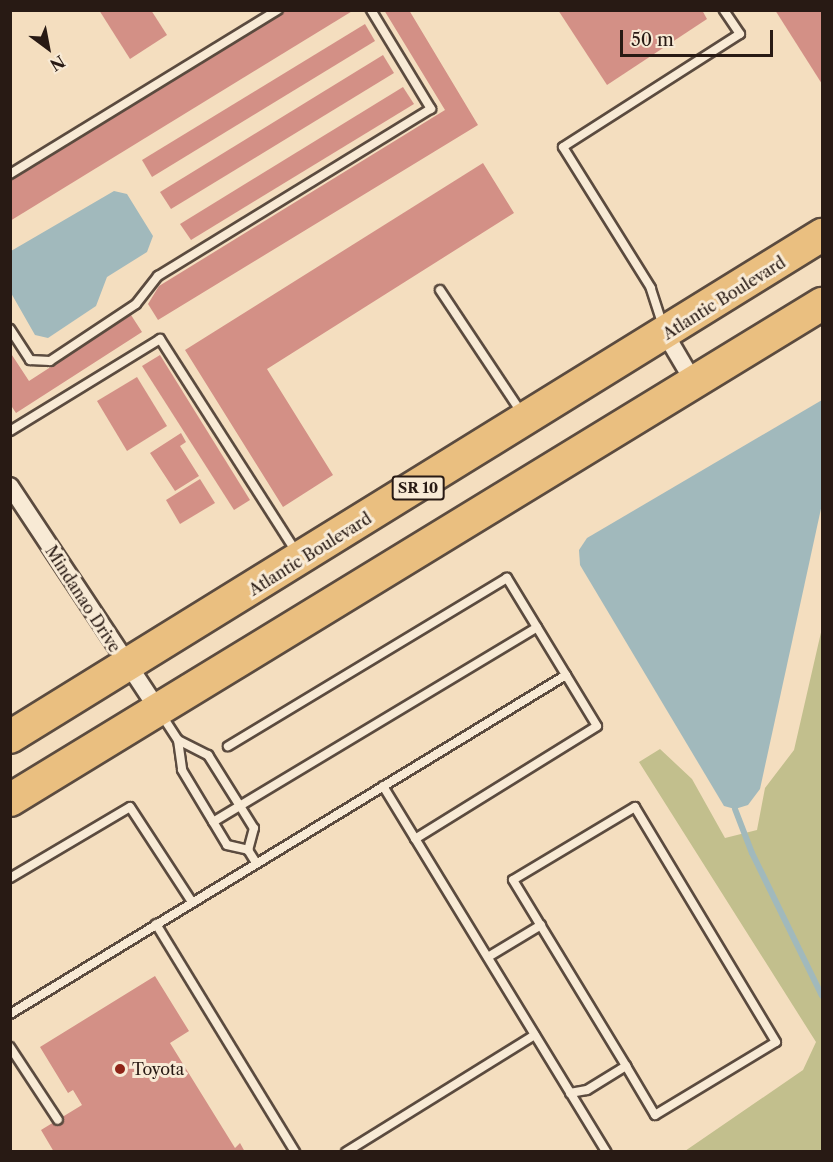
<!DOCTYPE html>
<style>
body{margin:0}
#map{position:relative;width:833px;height:1162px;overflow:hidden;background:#f4debf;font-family:"Libre Caslon Text",serif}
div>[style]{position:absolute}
.green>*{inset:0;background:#c2bf8d}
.water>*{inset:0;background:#a1b9bc}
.stream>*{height:6px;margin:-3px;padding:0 3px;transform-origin:3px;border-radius:3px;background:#a1b9bc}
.building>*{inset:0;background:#d39086}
.roads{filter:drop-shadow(2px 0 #5b4b3f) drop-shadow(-2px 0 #5b4b3f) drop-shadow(0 2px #5b4b3f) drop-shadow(0 -2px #5b4b3f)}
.lane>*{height:8px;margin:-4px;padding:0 4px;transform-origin:4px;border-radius:4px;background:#f8ead5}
.street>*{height:16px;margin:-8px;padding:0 8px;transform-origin:8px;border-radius:8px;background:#f8ead5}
.highway>*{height:32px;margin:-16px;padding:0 16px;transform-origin:16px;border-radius:16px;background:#eabf80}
.dots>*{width:16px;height:16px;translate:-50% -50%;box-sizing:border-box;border:3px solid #f8ead5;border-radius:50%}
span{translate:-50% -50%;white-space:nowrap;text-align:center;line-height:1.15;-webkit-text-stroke:6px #f8ead5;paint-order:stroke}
.shield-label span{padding:2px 4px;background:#f8ead5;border:2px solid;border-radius:4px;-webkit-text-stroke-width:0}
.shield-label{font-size:15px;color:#281a14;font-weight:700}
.street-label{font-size:16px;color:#281a14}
.poi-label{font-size:16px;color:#281a14}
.left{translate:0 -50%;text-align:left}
.frame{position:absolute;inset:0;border:12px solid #281a14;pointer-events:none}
.north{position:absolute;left:18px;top:18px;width:60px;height:60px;-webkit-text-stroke:4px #f8ead5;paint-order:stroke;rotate:148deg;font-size:16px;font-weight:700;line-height:24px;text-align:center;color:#281a14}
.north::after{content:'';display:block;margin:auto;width:21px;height:27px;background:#281a14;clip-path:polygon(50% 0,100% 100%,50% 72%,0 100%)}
.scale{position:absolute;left:620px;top:30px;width:153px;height:27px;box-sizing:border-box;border:3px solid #281a14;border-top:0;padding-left:8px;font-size:18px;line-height:21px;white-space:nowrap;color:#281a14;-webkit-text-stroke:4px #f8ead5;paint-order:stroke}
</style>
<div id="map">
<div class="green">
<i style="clip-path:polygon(822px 628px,822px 1151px,685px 1151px,803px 1070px,816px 1042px,639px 762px,660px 749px,692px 779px,725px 838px,757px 830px,765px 788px,794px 750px)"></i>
</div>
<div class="water">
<i style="clip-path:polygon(114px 191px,127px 194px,153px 236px,147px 252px,107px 277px,96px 306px,48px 338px,35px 335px,11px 293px,11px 251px)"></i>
<i style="clip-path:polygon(822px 400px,822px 504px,760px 789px,748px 805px,735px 809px,724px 806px,580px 565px,579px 550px,587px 538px)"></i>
</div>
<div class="stream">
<i style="left:735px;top:809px;width:47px;rotate:68.9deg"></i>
<i style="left:752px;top:853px;width:159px;rotate:63.9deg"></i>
</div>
<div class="building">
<i style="clip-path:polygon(99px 10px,151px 10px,167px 35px,130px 59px)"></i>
<i style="clip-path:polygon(287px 10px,354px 10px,10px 221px,10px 180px)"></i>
<i style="clip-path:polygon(384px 10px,409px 10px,478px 125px,158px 320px,148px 304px,159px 286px,445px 110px)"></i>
<i style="clip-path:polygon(558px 10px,702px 10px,707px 19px,607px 85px)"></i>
<i style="clip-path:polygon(775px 10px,822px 10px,822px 84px)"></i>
<i style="clip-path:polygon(365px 24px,375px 41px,152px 177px,142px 160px)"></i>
<i style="clip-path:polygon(383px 55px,394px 73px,171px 209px,160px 192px)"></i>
<i style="clip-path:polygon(403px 87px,414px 104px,191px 240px,180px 224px)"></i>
<i style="clip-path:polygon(483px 163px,514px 213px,267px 369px,333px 475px,283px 507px,185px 350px)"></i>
<i style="clip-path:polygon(131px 315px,142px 332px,16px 413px,10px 404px,10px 352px,29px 381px)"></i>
<i style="clip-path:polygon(160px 355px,250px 500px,234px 510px,142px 366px)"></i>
<i style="clip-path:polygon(137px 377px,167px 426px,127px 451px,97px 401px)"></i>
<i style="clip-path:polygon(181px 433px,186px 442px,180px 446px,199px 476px,175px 491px,150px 453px)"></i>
<i style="clip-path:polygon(200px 479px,215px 503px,180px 524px,166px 500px)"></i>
<i style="clip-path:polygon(155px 976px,189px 1031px,170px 1043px,235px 1148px,240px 1143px,245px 1152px,54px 1152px,41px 1130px,82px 1105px,73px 1090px,68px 1093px,40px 1047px)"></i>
</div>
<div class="roads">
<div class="lane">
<i style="left:10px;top:174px;width:314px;rotate:-31.5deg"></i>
<i style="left:440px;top:290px;width:150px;rotate:56.4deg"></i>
<i style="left:663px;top:326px;width:40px;rotate:-108deg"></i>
<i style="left:651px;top:288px;width:166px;rotate:-122deg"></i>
<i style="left:563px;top:147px;width:210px;rotate:-32.6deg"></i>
<i style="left:740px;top:34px;width:29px;rotate:-124deg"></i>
<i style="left:10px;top:329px;width:37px;rotate:57deg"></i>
<i style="left:30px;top:360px;width:20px;rotate:3deg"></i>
<i style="left:50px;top:361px;width:103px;rotate:-33.5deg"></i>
<i style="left:136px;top:304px;width:36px;rotate:-52deg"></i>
<i style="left:158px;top:276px;width:320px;rotate:-31.5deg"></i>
<i style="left:431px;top:109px;width:116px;rotate:-121.2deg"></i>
<i style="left:10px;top:431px;width:176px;rotate:-31.5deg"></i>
<i style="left:160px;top:339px;width:253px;rotate:57.4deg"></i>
<i style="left:161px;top:714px;width:31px;rotate:57deg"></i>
<i style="left:178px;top:740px;width:30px;rotate:82deg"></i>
<i style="left:182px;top:770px;width:87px;rotate:59deg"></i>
<i style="left:227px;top:845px;width:22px;rotate:13deg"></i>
<i style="left:248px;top:850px;width:15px;rotate:58deg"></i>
<i style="left:178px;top:740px;width:34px;rotate:27deg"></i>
<i style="left:208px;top:755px;width:60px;rotate:57.9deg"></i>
<i style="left:240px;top:806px;width:26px;rotate:58deg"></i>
<i style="left:254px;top:828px;width:23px;rotate:105deg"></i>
<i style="left:383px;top:786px;width:429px;rotate:58.6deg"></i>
<i style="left:213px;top:822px;width:378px;rotate:-31deg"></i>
<i style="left:415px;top:839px;width:214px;rotate:-31.8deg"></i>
<i style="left:597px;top:726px;width:60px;rotate:-121.3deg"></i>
<i style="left:10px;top:878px;width:139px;rotate:-30.6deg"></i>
<i style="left:130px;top:807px;width:113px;rotate:56.9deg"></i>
<i style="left:156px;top:924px;width:267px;rotate:58.6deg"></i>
<i style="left:488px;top:957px;width:62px;rotate:-31.1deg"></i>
<i style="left:10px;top:1014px;width:651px;rotate:-31.37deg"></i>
<i style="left:566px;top:675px;width:114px;rotate:-121.3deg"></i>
<i style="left:507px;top:578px;width:326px;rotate:148.9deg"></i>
<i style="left:10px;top:1047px;width:87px;rotate:56.7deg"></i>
<i style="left:570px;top:1093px;width:17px;rotate:-10deg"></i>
<i style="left:587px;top:1090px;width:46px;rotate:-31.6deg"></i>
<i style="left:626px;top:1066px;width:57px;rotate:59.4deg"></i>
<i style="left:655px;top:1115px;width:141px;rotate:-31.1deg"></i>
<i style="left:776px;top:1042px;width:274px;rotate:-121deg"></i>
<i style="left:635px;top:807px;width:142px;rotate:149.1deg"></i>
<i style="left:513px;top:880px;width:218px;rotate:58.7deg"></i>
<i style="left:346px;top:1152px;width:222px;rotate:-31.8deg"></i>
</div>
<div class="street">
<i style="left:666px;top:335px;width:59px;rotate:59.5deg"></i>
<i style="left:10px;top:486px;width:268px;rotate:56.5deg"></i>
</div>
<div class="highway">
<i style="left:10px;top:737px;width:955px;rotate:-31.73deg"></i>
<i style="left:10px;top:800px;width:952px;rotate:-31.42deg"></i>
</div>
</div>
<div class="dots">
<i style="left:120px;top:1069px;background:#8f2418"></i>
</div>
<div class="shield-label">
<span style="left:418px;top:488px">SR 10</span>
</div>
<div class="street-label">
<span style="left:724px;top:298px;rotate:-32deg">Atlantic Boulevard</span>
<span style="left:310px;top:554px;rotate:-32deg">Atlantic Boulevard</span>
<span style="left:83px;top:599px;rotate:57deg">Mindanao Drive</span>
</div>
<div class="poi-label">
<span class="left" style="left:132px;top:1069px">Toyota</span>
</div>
<div class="frame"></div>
<div class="north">N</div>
<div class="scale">50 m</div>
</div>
